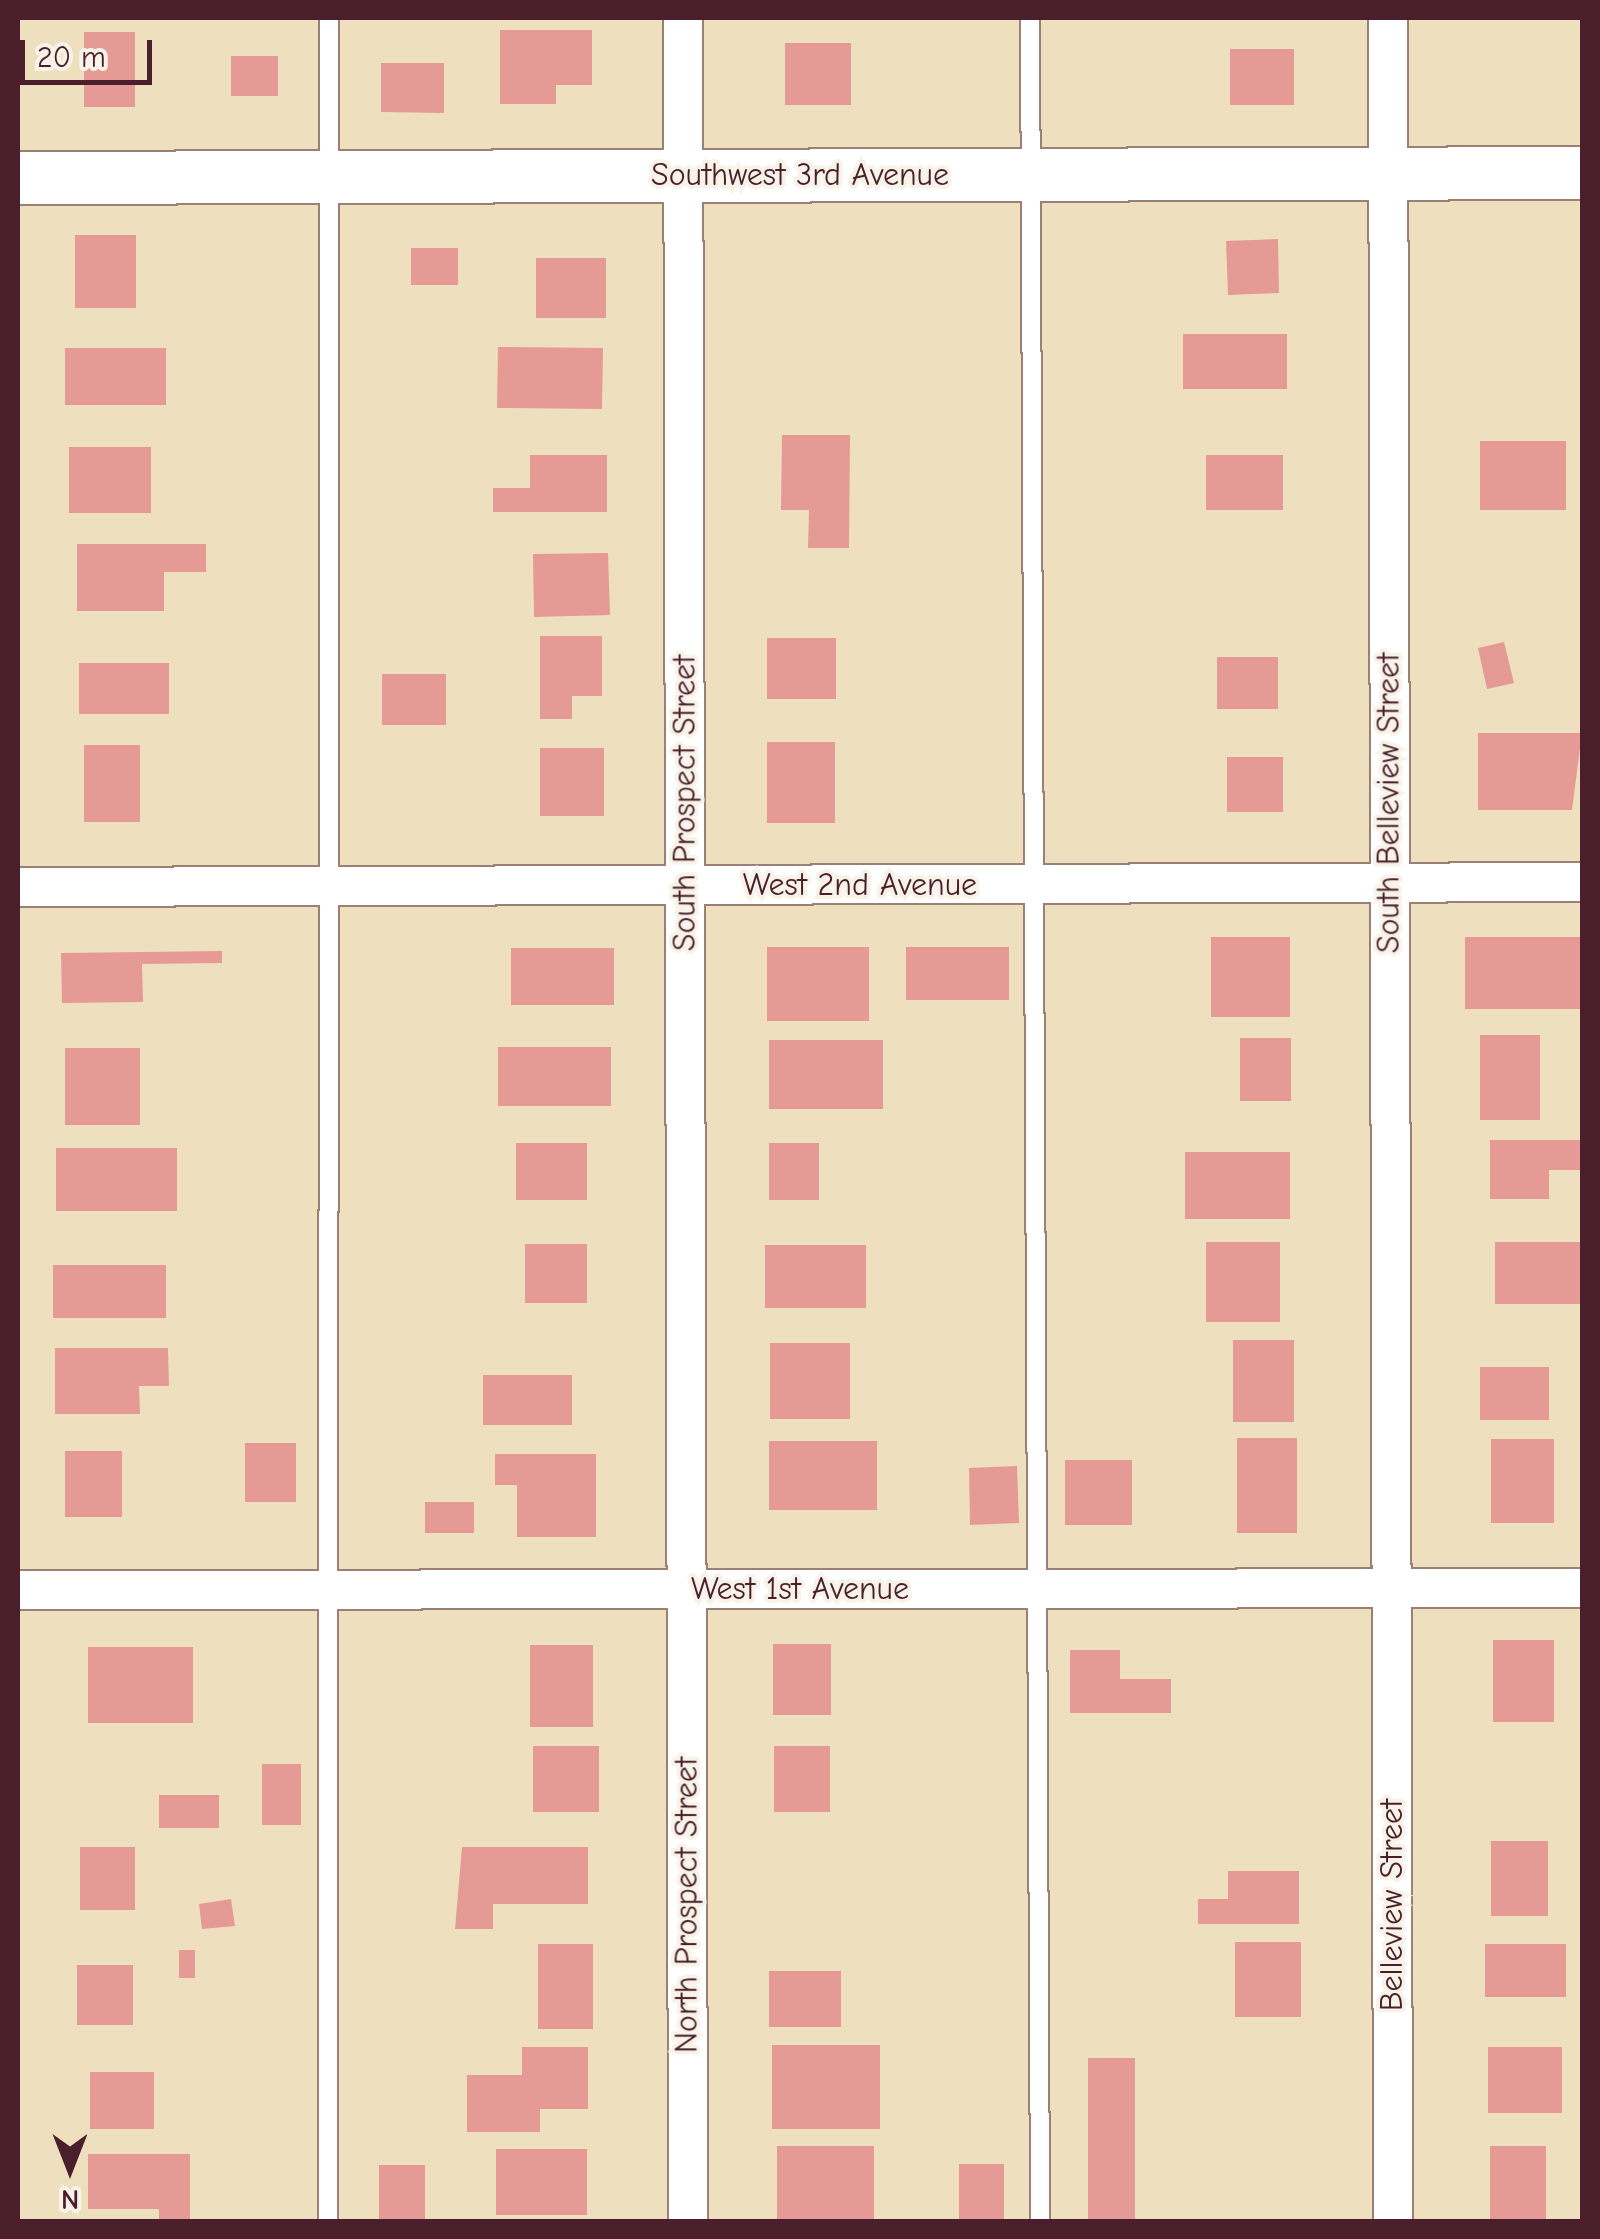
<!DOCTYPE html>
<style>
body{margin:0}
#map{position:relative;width:1600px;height:2239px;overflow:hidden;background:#eee0bf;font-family:"Comic Neue",sans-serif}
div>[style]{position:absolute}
.building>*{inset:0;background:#e69a95}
.roads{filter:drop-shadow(2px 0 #9c8075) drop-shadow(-2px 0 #9c8075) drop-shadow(0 2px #9c8075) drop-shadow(0 -2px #9c8075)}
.lane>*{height:18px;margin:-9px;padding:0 9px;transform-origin:9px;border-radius:9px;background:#fff}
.street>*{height:38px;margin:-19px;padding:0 19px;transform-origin:19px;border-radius:19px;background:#fff}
.secondary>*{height:52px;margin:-26px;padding:0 26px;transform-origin:26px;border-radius:26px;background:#fff}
span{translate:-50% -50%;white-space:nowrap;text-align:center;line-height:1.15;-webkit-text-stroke:8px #f7f3e8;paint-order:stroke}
.street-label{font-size:32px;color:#4a1f2b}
.frame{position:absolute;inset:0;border:20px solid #4a1f2b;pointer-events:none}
.north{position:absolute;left:20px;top:2119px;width:100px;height:100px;-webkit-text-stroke:8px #f7f3e8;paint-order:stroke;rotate:180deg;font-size:28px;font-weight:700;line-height:40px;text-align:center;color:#4a1f2b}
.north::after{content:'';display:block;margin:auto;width:35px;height:45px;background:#4a1f2b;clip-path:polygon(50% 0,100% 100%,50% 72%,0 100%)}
.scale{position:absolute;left:20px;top:40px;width:132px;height:45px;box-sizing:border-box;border:5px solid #4a1f2b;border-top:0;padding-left:12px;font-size:30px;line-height:35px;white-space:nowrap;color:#4a1f2b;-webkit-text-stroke:8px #f7f3e8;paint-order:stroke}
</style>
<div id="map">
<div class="building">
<i style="clip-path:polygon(500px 30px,592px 30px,592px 85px,556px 85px,556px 104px,500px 104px)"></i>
<i style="clip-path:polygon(84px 32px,135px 32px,135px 107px,84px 107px)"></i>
<i style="clip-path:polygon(785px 43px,851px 43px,851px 105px,785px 105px)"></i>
<i style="clip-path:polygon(1230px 49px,1294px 49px,1294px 105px,1230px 105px)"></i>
<i style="clip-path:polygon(231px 56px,278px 56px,278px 96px,231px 96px)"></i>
<i style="clip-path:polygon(381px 63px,444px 63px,444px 113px,381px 112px)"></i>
<i style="clip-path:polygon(75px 235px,136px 235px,136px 308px,75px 308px)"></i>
<i style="clip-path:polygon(1278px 239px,1279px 293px,1228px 295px,1226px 241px)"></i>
<i style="clip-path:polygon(411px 248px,458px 248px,458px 285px,411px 285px)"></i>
<i style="clip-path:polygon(536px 258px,606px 258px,606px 318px,536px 318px)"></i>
<i style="clip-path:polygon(1183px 334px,1287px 334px,1287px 389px,1183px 389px)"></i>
<i style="clip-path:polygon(498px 347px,603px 348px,602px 409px,497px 408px)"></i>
<i style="clip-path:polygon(65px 348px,166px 348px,166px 405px,65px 405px)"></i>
<i style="clip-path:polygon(782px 435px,850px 435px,849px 548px,808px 548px,809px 510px,781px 510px)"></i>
<i style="clip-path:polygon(1480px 441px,1566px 441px,1566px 510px,1480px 510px)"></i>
<i style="clip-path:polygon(69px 447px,151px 447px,151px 513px,69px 513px)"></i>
<i style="clip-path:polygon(530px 455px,607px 455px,607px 512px,493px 512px,493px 488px,530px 488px)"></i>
<i style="clip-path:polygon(1206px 455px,1283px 455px,1283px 510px,1206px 510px)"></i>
<i style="clip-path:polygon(77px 544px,206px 544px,206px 572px,164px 572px,164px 611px,77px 611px)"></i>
<i style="clip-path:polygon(608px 553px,610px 615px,534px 617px,533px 554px)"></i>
<i style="clip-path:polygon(540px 636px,602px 636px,602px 696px,572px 696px,572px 719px,540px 719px)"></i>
<i style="clip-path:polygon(767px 638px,836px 638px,836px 699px,767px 699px)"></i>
<i style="clip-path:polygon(1504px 642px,1514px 683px,1487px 689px,1478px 648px)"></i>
<i style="clip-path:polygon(1217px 657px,1278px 657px,1278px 709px,1217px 709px)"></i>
<i style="clip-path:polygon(79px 663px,169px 663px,169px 714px,79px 714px)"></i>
<i style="clip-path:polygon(382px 674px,446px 674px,446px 725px,382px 725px)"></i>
<i style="clip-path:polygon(1478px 733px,1582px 733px,1572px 810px,1478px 810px)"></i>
<i style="clip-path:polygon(767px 742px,835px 742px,835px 823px,767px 823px)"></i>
<i style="clip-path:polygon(84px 745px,140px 745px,140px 822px,84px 822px)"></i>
<i style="clip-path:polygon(540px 748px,604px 748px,604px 816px,540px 816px)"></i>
<i style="clip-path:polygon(1227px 757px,1283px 757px,1283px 812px,1227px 812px)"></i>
<i style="clip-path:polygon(1211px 937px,1290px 937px,1290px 1017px,1211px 1017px)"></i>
<i style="clip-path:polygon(1465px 937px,1582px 937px,1582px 1009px,1465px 1009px)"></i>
<i style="clip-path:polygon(767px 947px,869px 947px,869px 1021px,767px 1021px)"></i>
<i style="clip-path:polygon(906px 947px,1009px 947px,1009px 1000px,906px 1000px)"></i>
<i style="clip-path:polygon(511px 948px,614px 948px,614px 1005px,511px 1005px)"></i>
<i style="clip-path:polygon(222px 951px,222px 963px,142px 964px,143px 1002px,62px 1003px,61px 953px)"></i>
<i style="clip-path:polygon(1480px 1035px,1540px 1035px,1540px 1120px,1480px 1120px)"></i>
<i style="clip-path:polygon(1240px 1038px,1291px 1038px,1291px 1101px,1240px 1101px)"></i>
<i style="clip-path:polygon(769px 1040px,883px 1040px,883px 1109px,769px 1109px)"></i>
<i style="clip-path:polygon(498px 1047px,611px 1047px,611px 1106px,498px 1106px)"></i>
<i style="clip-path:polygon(65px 1048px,140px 1048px,140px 1125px,65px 1125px)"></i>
<i style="clip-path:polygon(1490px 1140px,1582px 1140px,1582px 1170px,1549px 1170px,1549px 1199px,1490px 1199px)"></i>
<i style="clip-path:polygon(516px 1143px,587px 1143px,587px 1200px,516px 1200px)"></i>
<i style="clip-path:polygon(769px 1143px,819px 1143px,819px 1200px,769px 1200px)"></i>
<i style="clip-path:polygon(56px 1148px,177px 1148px,177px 1211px,56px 1211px)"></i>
<i style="clip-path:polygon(1185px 1152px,1290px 1152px,1290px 1219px,1185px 1219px)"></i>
<i style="clip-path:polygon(1206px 1242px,1280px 1242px,1280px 1322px,1206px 1322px)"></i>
<i style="clip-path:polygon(1495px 1242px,1582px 1242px,1582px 1304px,1495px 1304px)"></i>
<i style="clip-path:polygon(525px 1244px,587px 1244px,587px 1303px,525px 1303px)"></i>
<i style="clip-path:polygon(765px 1245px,866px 1245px,866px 1308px,765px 1308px)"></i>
<i style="clip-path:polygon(53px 1265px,166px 1265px,166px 1318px,53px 1318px)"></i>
<i style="clip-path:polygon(1233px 1340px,1294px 1340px,1294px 1422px,1233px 1422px)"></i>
<i style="clip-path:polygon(770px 1343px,850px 1343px,850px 1419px,770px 1419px)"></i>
<i style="clip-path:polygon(55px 1348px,168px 1348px,169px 1386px,139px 1386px,140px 1414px,55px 1414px)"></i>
<i style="clip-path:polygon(1480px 1367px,1549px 1367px,1549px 1420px,1480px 1420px)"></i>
<i style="clip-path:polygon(483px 1375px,572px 1375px,572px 1425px,483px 1425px)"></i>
<i style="clip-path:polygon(1237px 1438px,1297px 1438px,1297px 1533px,1237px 1533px)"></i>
<i style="clip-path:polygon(1491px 1439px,1554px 1439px,1554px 1523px,1491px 1523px)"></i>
<i style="clip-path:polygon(769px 1441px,877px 1441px,877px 1510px,769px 1510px)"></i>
<i style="clip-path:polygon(245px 1443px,296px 1443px,296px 1502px,245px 1502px)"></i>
<i style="clip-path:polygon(65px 1451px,122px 1451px,122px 1517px,65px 1517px)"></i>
<i style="clip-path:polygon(495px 1454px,596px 1454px,596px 1537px,517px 1537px,517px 1485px,495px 1485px)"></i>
<i style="clip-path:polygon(1065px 1460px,1132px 1460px,1132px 1525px,1065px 1525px)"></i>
<i style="clip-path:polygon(1017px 1466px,1019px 1523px,970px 1525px,969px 1468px)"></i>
<i style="clip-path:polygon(425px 1502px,474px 1502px,474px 1533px,425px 1533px)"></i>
<i style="clip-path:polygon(1493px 1640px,1554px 1640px,1554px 1722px,1493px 1722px)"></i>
<i style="clip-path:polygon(773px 1644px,831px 1644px,831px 1715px,773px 1715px)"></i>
<i style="clip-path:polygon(530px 1645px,593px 1645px,593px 1727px,530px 1727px)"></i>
<i style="clip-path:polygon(88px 1647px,193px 1647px,193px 1723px,88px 1723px)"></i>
<i style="clip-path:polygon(1070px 1650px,1120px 1650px,1120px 1679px,1171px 1679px,1171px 1713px,1070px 1713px)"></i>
<i style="clip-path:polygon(533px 1746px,599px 1746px,599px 1812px,533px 1812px)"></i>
<i style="clip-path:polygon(774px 1746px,830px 1746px,830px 1812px,774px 1812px)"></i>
<i style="clip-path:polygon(262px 1764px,301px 1764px,301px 1825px,262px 1825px)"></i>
<i style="clip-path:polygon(159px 1795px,219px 1795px,219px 1828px,159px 1828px)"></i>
<i style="clip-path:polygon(1491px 1841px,1548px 1841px,1548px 1916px,1491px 1916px)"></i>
<i style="clip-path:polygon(80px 1847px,135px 1847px,135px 1910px,80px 1910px)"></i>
<i style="clip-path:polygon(462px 1847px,588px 1847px,588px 1904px,493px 1904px,493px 1929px,455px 1929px)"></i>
<i style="clip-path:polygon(1228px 1871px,1299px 1871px,1299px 1924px,1198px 1924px,1198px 1899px,1228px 1899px)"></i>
<i style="clip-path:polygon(231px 1899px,235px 1926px,202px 1929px,199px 1904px)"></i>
<i style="clip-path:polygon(1235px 1942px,1301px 1942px,1301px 2017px,1235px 2017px)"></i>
<i style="clip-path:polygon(538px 1944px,593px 1944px,593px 2029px,538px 2029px)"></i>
<i style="clip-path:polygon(1485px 1944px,1566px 1944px,1566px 1997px,1485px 1997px)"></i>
<i style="clip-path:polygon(179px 1950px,195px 1950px,195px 1978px,179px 1978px)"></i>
<i style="clip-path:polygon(77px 1965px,133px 1965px,133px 2025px,77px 2025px)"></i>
<i style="clip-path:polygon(769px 1971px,841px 1971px,841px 2027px,769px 2027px)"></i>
<i style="clip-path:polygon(772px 2045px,880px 2045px,880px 2129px,772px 2129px)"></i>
<i style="clip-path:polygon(522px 2047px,588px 2047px,588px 2109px,540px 2109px,540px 2132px,467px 2132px,467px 2075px,522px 2075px)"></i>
<i style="clip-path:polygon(1488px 2047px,1562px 2047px,1562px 2113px,1488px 2113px)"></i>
<i style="clip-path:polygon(1088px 2058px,1135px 2058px,1135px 2222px,1088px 2222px)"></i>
<i style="clip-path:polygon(90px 2072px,154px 2072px,154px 2129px,90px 2129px)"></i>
<i style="clip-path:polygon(777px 2146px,874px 2146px,874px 2222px,777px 2222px)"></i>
<i style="clip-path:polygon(1490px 2146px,1546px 2146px,1546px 2222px,1490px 2222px)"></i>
<i style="clip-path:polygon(496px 2149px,587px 2149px,587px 2215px,496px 2215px)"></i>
<i style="clip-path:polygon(88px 2154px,190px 2154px,190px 2222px,159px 2222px,159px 2209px,88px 2209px)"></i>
<i style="clip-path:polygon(959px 2164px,1004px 2164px,1004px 2222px,959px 2222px)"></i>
<i style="clip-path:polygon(379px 2165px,425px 2165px,425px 2222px,379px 2222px)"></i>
</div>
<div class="roads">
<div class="lane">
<i style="left:1030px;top:18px;width:2204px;rotate:89.74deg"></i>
<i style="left:328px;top:2222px;width:2204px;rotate:-89.97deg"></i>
</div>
<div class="street">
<i style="left:683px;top:18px;width:2204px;rotate:89.87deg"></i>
<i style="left:1388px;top:18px;width:2204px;rotate:89.87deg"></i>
<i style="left:18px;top:887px;width:1564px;rotate:-0.18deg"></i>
<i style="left:18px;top:1590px;width:1564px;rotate:-0.07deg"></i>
</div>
<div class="secondary">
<i style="left:18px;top:178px;width:1564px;rotate:-0.18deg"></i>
</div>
</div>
<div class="street-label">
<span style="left:800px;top:175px">Southwest 3rd Avenue</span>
<span style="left:685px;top:803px;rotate:-90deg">South Prospect Street</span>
<span style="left:1389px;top:803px;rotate:-90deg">South Belleview Street</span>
<span style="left:860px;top:885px">West 2nd Avenue</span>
<span style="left:800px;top:1589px">West 1st Avenue</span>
<span style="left:687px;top:1905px;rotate:-90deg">North Prospect Street</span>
<span style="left:1392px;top:1905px;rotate:-90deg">Belleview Street</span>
</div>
<div class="frame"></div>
<div class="north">N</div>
<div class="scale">20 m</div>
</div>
